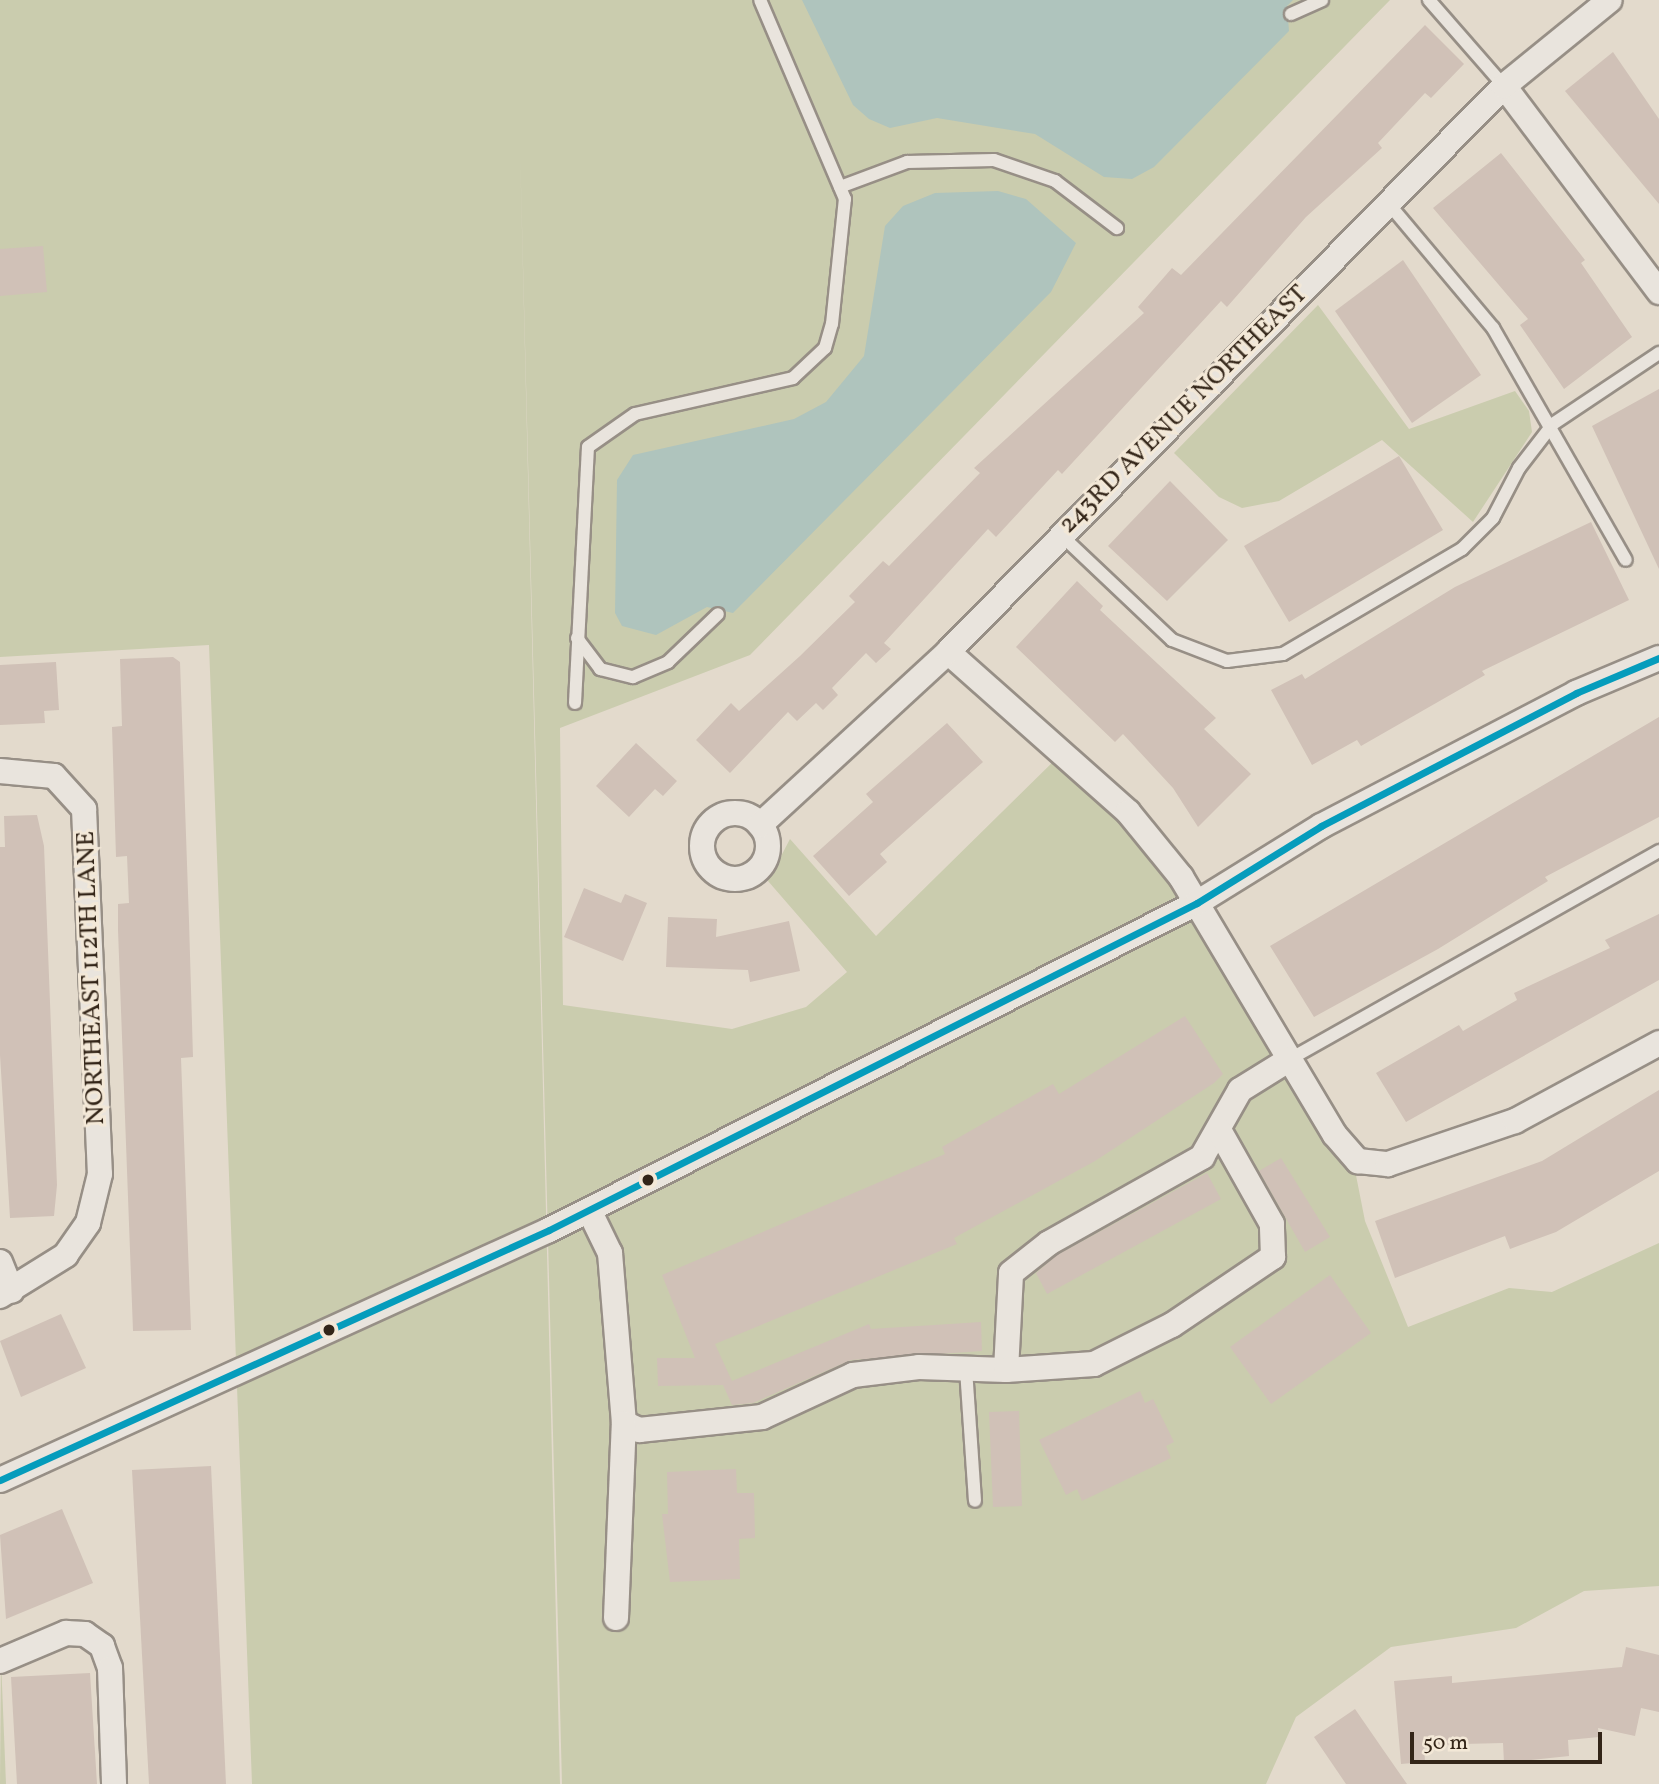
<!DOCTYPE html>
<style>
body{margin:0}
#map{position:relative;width:1659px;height:1784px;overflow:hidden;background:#e3dacc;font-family:Vollkorn,serif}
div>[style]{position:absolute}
.green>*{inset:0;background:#caccae}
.water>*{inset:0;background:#afc4bd}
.building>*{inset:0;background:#d0c1b7}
.roads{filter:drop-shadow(2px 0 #978f86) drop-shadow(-2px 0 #978f86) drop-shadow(0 2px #978f86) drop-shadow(0 -2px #978f86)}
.lane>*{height:12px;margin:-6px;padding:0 6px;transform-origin:6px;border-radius:6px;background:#e9e4dd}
.street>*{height:24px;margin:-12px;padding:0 12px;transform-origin:12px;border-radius:12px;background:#e9e4dd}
.street>.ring{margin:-12px;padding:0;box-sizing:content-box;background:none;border:24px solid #e9e4dd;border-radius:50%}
.bus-1>*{height:7px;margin:-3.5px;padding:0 3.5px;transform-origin:3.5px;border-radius:3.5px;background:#059cbc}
.dots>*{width:19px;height:19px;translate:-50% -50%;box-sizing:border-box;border:4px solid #f3e8d7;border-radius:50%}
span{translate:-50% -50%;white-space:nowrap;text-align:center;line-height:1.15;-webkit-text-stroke:6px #f3e8d7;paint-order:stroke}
.street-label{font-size:26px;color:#332518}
.scale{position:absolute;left:1410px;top:1732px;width:192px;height:32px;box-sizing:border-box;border:4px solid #332518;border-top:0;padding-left:9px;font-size:21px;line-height:24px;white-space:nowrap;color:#332518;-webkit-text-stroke:5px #f3e8d7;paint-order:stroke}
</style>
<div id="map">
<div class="green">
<i style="clip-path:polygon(0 0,1390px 0,750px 655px,560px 728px,563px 1005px,732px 1029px,806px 1007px,847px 972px,768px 881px,790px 839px,876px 936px,1063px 752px,1128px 812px,1352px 1155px,1365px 1221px,1408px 1327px,1509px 1288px,1552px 1292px,1659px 1243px,1659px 1586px,1584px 1591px,1516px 1628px,1391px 1647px,1296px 1717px,1266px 1784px,562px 1784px,520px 148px,560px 1784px,252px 1784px,209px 645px,0 657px)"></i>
<i style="clip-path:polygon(1318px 305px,1409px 429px,1515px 391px,1529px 411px,1532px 432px,1473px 522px,1382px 440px,1279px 501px,1242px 508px,1219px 497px,1174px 453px)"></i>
<i style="clip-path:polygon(1px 1660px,6px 1784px,0 1784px)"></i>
</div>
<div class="water">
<i style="clip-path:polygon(802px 0,1293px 0,1287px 6px,1289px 31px,1154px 167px,1132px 179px,1104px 177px,1035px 134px,937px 118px,890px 128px,869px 119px,853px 105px)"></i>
<i style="clip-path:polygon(998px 191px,1026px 199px,1076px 243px,1051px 292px,733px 613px,707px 607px,656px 635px,622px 626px,615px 613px,617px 480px,633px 455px,794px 419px,826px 402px,864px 356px,885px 226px,903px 206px,935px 193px)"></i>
</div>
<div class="building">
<i style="clip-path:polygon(1425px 25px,1464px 64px,1431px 98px,1425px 93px,1378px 143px,1382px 148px,1306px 217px,1227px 307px,1221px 301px,1062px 474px,1058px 470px,996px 537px,988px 529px,884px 643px,891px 649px,876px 663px,866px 653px,832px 688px,838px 695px,823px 710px,816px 703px,797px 721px,788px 712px,730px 773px,696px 740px,731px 703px,739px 711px,800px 656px,855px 602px,849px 596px,883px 561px,889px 566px,980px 473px,974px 468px,1144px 313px,1138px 307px,1172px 268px,1181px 275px)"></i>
<i style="clip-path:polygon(1613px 52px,1659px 119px,1659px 204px,1565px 91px)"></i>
<i style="clip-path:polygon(1501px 153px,1585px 260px,1581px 263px,1632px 337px,1564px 389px,1520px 325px,1528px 319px,1433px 208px)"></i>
<i style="clip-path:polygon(43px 246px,47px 292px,0 296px,0 249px)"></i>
<i style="clip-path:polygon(1403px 260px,1481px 375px,1412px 423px,1335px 311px)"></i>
<i style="clip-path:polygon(1659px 389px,1659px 569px,1592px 426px)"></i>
<i style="clip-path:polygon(1399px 456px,1443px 530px,1289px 622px,1244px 546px)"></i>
<i style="clip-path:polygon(1170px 481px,1228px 540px,1167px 601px,1108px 546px)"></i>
<i style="clip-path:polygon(1591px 522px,1629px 600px,1482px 671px,1485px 675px,1361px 746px,1357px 740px,1312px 765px,1271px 690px,1302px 674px,1305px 679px,1455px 587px)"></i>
<i style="clip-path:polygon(1077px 581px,1103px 606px,1100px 610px,1216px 718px,1204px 729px,1251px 774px,1198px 827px,1173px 788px,1123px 734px,1115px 742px,1016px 647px)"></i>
<i style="clip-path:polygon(173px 657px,180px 662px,189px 921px,193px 1057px,181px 1058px,191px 1330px,133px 1331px,118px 930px,118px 904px,129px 903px,127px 856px,116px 857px,112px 727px,122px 726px,120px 659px)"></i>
<i style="clip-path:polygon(56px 662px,59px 710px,44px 711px,45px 723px,0 725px,0 665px)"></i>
<i style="clip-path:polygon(1659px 717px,1659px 817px,1545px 877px,1548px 881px,1438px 949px,1314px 1017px,1270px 946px)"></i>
<i style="clip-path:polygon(947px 723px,983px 762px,880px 854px,887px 862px,849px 896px,813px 856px,873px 802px,866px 794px)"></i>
<i style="clip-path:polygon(636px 743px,677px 781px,663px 796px,655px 789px,629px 817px,596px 786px)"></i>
<i style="clip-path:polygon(37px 815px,44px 846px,57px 1185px,54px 1216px,10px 1218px,0 1055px,0 847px,5px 847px,4px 816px)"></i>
<i style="clip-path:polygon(584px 888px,621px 903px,625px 894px,647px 903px,623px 961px,564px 937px)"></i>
<i style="clip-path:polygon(1659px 914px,1659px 980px,1406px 1122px,1376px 1073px,1459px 1025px,1463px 1031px,1517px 1000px,1514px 993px,1610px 948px,1605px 940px)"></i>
<i style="clip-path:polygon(668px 917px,717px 919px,716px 937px,789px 921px,800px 971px,750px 982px,748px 970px,666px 967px)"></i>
<i style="clip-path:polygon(1185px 1016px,1223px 1074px,1214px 1083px,1095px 1161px,954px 1238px,957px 1244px,715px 1344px,732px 1381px,869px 1324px,871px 1329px,981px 1322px,982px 1351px,851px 1360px,753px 1403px,732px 1405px,723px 1385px,658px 1386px,657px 1358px,695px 1358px,662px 1275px,945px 1154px,942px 1147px,1053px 1084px,1059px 1094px)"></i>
<i style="clip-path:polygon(1659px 1090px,1659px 1171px,1556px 1232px,1510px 1249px,1505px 1236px,1395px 1278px,1375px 1221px,1542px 1161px)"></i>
<i style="clip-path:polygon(1281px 1158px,1330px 1237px,1305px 1252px,1259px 1171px)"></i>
<i style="clip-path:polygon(1207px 1173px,1221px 1199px,1047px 1294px,1036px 1273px,1057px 1255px)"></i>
<i style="clip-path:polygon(1330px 1275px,1371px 1333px,1271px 1404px,1230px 1347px)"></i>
<i style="clip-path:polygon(61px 1314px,86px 1368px,21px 1397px,0 1341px)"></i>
<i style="clip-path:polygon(1140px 1391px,1145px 1403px,1153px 1399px,1174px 1442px,1166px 1446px,1171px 1458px,1082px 1501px,1077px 1489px,1066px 1495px,1039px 1440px)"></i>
<i style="clip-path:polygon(1019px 1411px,1022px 1506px,993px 1507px,989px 1412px)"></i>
<i style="clip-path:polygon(211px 1466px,226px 1784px,149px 1784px,132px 1470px)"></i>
<i style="clip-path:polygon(736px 1469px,737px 1493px,754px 1493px,755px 1538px,739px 1539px,740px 1579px,670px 1582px,662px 1514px,668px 1514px,667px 1472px)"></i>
<i style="clip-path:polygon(62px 1509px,93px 1583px,6px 1619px,0 1535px)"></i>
<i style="clip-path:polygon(1626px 1647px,1659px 1655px,1659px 1712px,1641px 1708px,1635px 1736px,1598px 1728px,1599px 1737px,1568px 1740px,1569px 1756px,1504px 1763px,1503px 1743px,1424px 1745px,1425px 1762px,1401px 1764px,1394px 1681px,1452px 1676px,1452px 1683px,1622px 1667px)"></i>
<i style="clip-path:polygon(90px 1673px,97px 1784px,17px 1784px,11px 1677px)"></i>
<i style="clip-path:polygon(1355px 1709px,1384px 1751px,1407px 1784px,1346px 1784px,1314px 1737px)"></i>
</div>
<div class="roads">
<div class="lane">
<i style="left:1429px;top:0;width:114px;rotate:48.9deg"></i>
<i style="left:1291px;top:14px;width:34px;rotate:-24deg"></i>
<i style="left:840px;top:187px;width:72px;rotate:-20.5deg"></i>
<i style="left:907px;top:162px;width:87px;rotate:-1.3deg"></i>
<i style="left:994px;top:160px;width:65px;rotate:19deg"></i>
<i style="left:1055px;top:181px;width:78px;rotate:37.2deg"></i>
<i style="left:1388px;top:203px;width:163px;rotate:50deg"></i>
<i style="left:1493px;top:328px;width:267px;rotate:60.2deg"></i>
<i style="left:1061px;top:535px;width:153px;rotate:43.4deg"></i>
<i style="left:1172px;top:640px;width:59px;rotate:20.9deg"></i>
<i style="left:1227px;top:661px;width:56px;rotate:-7.1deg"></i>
<i style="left:1283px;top:654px;width:208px;rotate:-30.4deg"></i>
<i style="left:1462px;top:549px;width:44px;rotate:-45deg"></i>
<i style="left:1493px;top:518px;width:56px;rotate:-62.5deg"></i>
<i style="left:1519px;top:468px;width:56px;rotate:-52.3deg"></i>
<i style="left:1553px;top:424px;width:128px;rotate:-33.8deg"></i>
<i style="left:577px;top:638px;width:39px;rotate:53deg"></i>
<i style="left:600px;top:669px;width:34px;rotate:14deg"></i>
<i style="left:633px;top:677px;width:38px;rotate:-23deg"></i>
<i style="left:668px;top:662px;width:69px;rotate:-43.8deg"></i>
<i style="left:575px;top:703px;width:256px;rotate:-87.1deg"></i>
<i style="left:588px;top:447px;width:57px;rotate:-35.1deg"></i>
<i style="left:635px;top:414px;width:162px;rotate:-12.8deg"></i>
<i style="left:793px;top:378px;width:44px;rotate:-43.2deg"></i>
<i style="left:825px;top:348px;width:25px;rotate:-74deg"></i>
<i style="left:832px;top:324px;width:126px;rotate:-84.1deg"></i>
<i style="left:845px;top:199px;width:216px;rotate:-113.1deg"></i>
<i style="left:1290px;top:1059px;width:424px;rotate:-29.4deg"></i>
<i style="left:966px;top:1369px;width:132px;rotate:86.1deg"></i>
</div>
<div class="street">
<i style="left:1504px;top:86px;width:258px;rotate:53deg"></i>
<i style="left:948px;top:652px;width:241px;rotate:41.6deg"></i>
<i style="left:1128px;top:812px;width:84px;rotate:50.8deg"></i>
<i style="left:1181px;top:877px;width:300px;rotate:59.2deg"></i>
<i style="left:1335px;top:1135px;width:35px;rotate:49deg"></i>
<i style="left:1358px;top:1161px;width:30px;rotate:6deg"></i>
<i style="left:1388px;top:1164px;width:134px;rotate:-18.7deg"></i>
<i style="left:1515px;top:1121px;width:164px;rotate:-28.4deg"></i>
<i style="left:0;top:771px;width:54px;rotate:5.3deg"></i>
<i style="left:54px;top:776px;width:45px;rotate:47.7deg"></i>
<i style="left:84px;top:809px;width:365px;rotate:87.5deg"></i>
<i style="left:100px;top:1174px;width:50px;rotate:103.8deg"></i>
<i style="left:88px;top:1223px;width:39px;rotate:125deg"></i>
<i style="left:66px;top:1255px;width:78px;rotate:148.2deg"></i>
<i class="ring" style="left:702px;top:813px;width:42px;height:42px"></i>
<i style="left:760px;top:825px;width:255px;rotate:-42.6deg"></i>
<i style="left:948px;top:652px;width:793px;rotate:-45.51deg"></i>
<i style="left:1504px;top:86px;width:136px;rotate:-39.1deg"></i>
<i style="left:589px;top:1210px;width:48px;rotate:64deg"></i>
<i style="left:610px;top:1253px;width:171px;rotate:85.3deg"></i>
<i style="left:624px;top:1423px;width:17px;rotate:25deg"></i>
<i style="left:639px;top:1430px;width:124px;rotate:-6deg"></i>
<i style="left:762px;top:1417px;width:100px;rotate:-24.8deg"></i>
<i style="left:853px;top:1375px;width:66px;rotate:-6.9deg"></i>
<i style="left:919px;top:1367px;width:87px;rotate:2deg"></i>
<i style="left:1006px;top:1370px;width:97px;rotate:-87deg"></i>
<i style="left:1011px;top:1273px;width:48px;rotate:-38.3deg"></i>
<i style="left:1049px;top:1243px;width:176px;rotate:-29.3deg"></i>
<i style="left:1202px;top:1157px;width:77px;rotate:-60.4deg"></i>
<i style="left:1240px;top:1090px;width:59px;rotate:-31.8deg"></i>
<i style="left:0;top:1262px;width:31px;rotate:68deg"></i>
<i style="left:1006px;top:1370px;width:88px;rotate:-3.9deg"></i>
<i style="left:1094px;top:1364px;width:87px;rotate:-26.6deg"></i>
<i style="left:1172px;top:1325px;width:122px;rotate:-34deg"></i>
<i style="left:1273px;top:1257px;width:33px;rotate:-92deg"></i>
<i style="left:1272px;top:1224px;width:108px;rotate:-119.4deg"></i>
<i style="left:0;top:1480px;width:603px;rotate:-24.48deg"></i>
<i style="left:549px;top:1230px;width:726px;rotate:-26.78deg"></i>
<i style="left:1197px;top:903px;width:146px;rotate:-31.8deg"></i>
<i style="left:1321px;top:826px;width:288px;rotate:-27.5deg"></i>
<i style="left:1576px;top:693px;width:90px;rotate:-22.9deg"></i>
<i style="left:616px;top:1618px;width:195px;rotate:-87.7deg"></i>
<i style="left:0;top:1661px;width:72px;rotate:-23deg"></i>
<i style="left:66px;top:1633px;width:19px;rotate:3deg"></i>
<i style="left:85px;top:1634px;width:21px;rotate:35deg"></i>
<i style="left:102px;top:1646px;width:23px;rotate:70deg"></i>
<i style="left:110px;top:1668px;width:116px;rotate:88deg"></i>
</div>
</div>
<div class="bus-1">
<i style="left:0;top:1480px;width:603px;rotate:-24.48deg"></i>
<i style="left:549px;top:1230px;width:726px;rotate:-26.78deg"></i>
<i style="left:1197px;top:903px;width:146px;rotate:-31.8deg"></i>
<i style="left:1321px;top:826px;width:288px;rotate:-27.5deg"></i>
<i style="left:1576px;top:693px;width:90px;rotate:-22.9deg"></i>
</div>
<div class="dots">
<i style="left:648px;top:1180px;background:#332518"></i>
<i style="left:329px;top:1330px;background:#332518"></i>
</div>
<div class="street-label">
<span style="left:1184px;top:410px;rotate:-45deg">243RD AVENUE NORTHEAST</span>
<span style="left:92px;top:978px;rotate:-92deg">NORTHEAST 112TH LANE</span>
</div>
<div class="scale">50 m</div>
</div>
